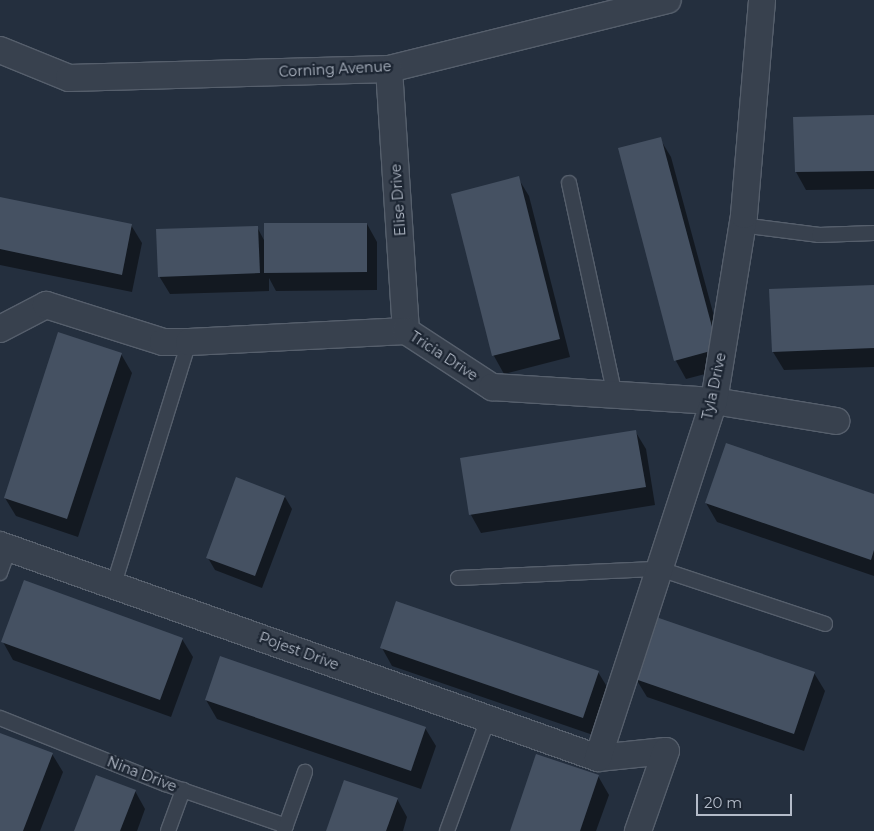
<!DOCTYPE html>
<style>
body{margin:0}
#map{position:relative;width:874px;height:831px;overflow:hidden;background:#242f3e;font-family:Montserrat,sans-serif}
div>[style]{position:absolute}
.shadow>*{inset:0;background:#0007}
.building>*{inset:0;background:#455162}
.roads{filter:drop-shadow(1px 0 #565f6c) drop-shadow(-1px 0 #565f6c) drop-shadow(0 1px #565f6c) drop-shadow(0 -1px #565f6c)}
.service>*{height:14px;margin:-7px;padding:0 7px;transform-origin:7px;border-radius:7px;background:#38414e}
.minor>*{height:26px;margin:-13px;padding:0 13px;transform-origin:13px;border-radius:13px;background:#38414e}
span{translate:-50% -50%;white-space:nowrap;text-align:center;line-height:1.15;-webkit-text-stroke:4.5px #1d2633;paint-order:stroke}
.street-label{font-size:14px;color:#b4bcc9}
.scale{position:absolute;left:696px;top:794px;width:96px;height:22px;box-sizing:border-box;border:2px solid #b4bcc9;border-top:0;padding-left:6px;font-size:15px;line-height:18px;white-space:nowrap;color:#b4bcc9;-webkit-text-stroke:4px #1d2633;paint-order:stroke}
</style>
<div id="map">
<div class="shadow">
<i style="clip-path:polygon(874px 117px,874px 189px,806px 190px,796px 172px)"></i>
<i style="clip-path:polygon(660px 139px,671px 157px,728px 368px,686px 379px,676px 361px,619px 149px)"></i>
<i style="clip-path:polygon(518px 178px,529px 196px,570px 357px,504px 374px,494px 356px,452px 195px)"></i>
<i style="clip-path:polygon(0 198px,131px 225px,142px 243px,132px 292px,0 265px)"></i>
<i style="clip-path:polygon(367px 224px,377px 242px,377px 290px,276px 291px,269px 278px,269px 291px,170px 294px,159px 276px,257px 227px,265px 242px)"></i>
<i style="clip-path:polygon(874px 286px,874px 367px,784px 370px,773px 352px)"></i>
<i style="clip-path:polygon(121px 354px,132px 373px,78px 537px,16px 516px,5px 498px)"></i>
<i style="clip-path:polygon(635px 431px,646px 449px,655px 505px,481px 533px,471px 515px,461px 459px)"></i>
<i style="clip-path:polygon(874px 495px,874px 576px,717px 522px,706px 503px)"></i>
<i style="clip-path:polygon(285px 497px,292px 509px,262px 588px,215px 570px,208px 558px)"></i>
<i style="clip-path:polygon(182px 639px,193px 657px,171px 717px,13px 660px,3px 642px)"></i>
<i style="clip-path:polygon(382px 648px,598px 672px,609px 690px,593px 735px,392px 666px)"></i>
<i style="clip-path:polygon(814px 673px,825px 691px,804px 751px,647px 697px,636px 679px)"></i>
<i style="clip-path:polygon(206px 700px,425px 728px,436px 746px,421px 789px,217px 719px)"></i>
<i style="clip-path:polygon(0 734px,52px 754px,63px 772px,40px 831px,0 831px)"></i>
<i style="clip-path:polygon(598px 776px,609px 795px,596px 831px,511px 831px)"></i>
<i style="clip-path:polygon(135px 791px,145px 809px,137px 831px,76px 831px)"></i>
<i style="clip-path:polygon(397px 799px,407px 817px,403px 831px,327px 831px)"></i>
</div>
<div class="building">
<i style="clip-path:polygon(874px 115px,874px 171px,795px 172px,793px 117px)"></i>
<i style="clip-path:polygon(661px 137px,718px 349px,674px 361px,618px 148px)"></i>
<i style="clip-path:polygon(519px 176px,560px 339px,492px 356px,451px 194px)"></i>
<i style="clip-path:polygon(0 197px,132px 224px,122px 275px,0 249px)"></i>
<i style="clip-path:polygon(264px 223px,367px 223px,367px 272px,264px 273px)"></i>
<i style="clip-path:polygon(258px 226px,260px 273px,158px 277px,156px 229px)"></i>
<i style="clip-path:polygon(874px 285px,874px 348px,772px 352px,769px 289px)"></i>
<i style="clip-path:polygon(58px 332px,122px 353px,67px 519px,4px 498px)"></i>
<i style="clip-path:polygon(636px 430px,646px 487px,469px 515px,460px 458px)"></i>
<i style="clip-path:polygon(726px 443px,874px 494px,874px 550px,871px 560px,705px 503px)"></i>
<i style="clip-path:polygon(236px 477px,285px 496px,255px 576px,206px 558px)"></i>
<i style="clip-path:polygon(24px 580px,183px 638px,160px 700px,1px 642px)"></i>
<i style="clip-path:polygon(396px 601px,599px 671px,583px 718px,380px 648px)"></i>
<i style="clip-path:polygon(656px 617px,815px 672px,794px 734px,635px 679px)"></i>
<i style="clip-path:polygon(220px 656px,426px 727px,411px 771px,205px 700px)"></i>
<i style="clip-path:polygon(0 733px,53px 753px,23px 831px,0 831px)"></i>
<i style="clip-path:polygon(536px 754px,599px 775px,580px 831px,510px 831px)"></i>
<i style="clip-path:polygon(96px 775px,136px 790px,120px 831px,74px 831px)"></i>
<i style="clip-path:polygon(344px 780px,398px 798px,386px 831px,326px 831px)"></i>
</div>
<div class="roads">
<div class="service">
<i style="left:569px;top:183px;width:217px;rotate:77.8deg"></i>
<i style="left:741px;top:225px;width:79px;rotate:7.3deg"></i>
<i style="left:819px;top:235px;width:55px;rotate:-2.1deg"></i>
<i style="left:0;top:573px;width:27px;rotate:-70deg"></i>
<i style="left:458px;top:578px;width:202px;rotate:-2.6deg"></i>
<i style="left:660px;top:569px;width:174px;rotate:18.4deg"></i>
<i style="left:114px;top:584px;width:253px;rotate:-72.8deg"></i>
<i style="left:0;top:718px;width:178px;rotate:21.8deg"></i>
<i style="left:165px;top:784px;width:128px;rotate:19.1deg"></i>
<i style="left:168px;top:831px;width:44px;rotate:-69.9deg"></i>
<i style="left:284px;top:831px;width:63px;rotate:-70.4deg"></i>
<i style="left:447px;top:831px;width:119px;rotate:-69.9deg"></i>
</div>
<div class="minor">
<i style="left:0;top:50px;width:74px;rotate:22.1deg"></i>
<i style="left:69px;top:78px;width:320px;rotate:-1.6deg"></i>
<i style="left:389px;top:69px;width:287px;rotate:-13.9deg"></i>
<i style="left:389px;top:69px;width:263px;rotate:86.3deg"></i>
<i style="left:0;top:329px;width:52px;rotate:-27.6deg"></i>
<i style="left:46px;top:305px;width:123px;rotate:17.5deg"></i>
<i style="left:163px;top:342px;width:26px"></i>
<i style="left:189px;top:342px;width:217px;rotate:-2.9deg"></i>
<i style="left:406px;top:331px;width:103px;rotate:33.1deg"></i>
<i style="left:492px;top:387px;width:222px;rotate:3.6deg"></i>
<i style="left:714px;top:401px;width:124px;rotate:9.3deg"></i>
<i style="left:0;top:545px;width:635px;rotate:19.61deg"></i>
<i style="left:598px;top:758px;width:68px;rotate:-5.9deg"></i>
<i style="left:666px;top:751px;width:85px;rotate:109.3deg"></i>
<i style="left:598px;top:758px;width:375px;rotate:-72deg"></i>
<i style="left:714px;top:401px;width:188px;rotate:-80.8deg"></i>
<i style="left:744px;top:215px;width:216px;rotate:-85.2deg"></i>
</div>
</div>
<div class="street-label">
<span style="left:335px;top:69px;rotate:-3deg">Corning Avenue</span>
<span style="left:398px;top:200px;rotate:-94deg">Elise Drive</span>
<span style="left:444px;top:356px;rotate:33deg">Tricia Drive</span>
<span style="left:714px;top:386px;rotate:-78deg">Tyla Drive</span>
<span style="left:299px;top:651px;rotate:20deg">Pojest Drive</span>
<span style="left:142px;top:774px;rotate:21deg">Nina Drive</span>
</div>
<div class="scale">20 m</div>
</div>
